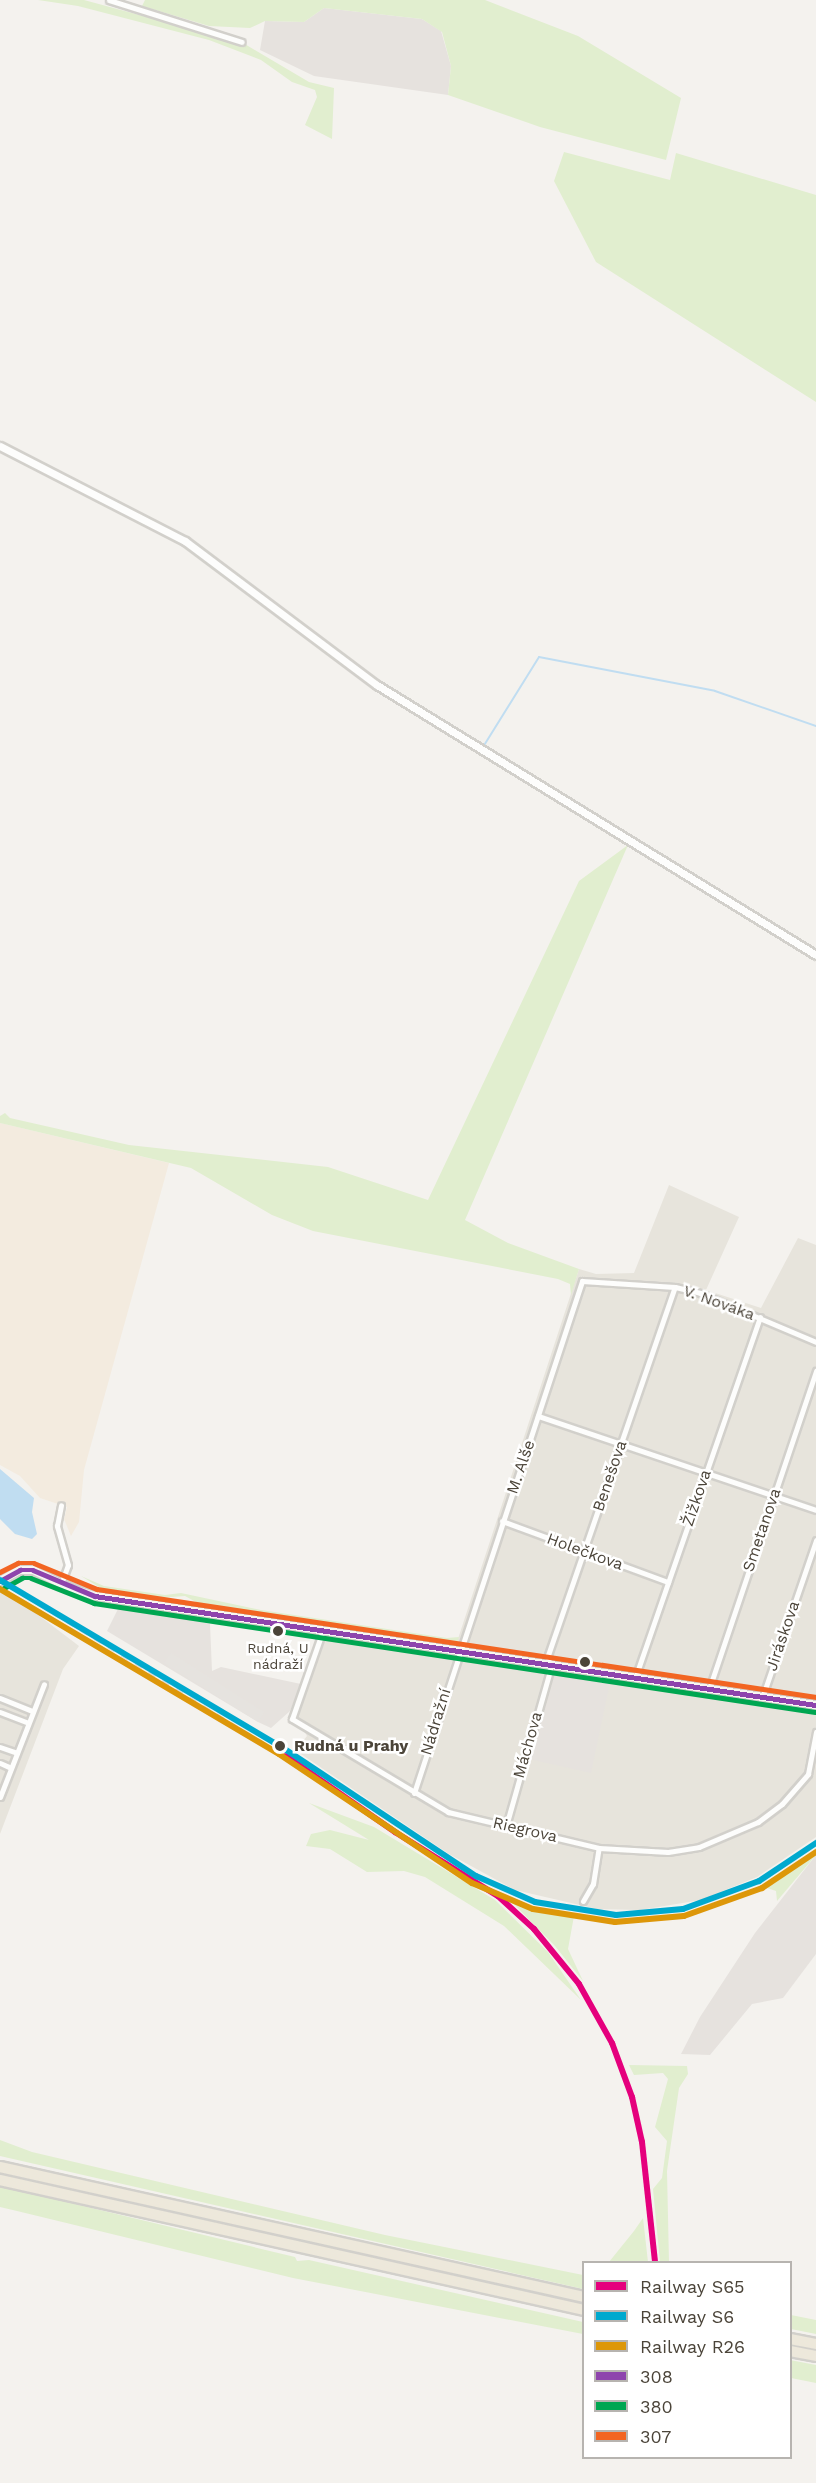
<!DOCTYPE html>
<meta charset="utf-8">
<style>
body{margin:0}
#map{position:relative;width:816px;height:2483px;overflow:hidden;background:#f4f2ee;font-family:"Work Sans",sans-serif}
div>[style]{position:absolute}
.residential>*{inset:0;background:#e7e4dc}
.commercial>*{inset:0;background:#f3ebdf}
.industrial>*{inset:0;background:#e6e2de}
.green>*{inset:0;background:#e1eecf}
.parking>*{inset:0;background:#e6e3df}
.water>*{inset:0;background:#c0ddf1}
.stream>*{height:2px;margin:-1px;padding:0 1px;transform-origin:1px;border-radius:1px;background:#c0ddf1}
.roads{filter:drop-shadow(2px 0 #d2d0cb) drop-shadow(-2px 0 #d2d0cb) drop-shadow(0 2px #d2d0cb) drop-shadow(0 -2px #d2d0cb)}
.minor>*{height:5px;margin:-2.5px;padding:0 2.5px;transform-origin:2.5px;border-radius:2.5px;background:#fdfdfc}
.tertiary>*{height:7px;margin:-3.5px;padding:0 3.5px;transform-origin:3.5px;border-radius:3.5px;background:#fdfdfc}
.secondary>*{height:8px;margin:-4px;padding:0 4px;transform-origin:4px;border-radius:4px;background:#f7f6f1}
.motorway>*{height:10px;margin:-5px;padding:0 5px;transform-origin:5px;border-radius:5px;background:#ede8db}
.rail>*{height:2px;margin-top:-1px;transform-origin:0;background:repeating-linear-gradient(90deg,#dbdbda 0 8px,transparent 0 16px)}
.bus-1>*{height:4.5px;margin:-2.25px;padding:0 2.25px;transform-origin:2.25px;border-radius:2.25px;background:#8e44ad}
.bus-2>*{height:4.5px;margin:-2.25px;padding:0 2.25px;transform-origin:2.25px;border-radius:2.25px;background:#00a651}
.bus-3>*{height:4.5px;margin:-2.25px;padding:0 2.25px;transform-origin:2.25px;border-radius:2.25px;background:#f26522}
.rail-1>*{height:6px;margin:-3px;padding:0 3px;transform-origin:3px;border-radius:3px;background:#e5007d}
.rail-2>*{height:6px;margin:-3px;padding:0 3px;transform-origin:3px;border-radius:3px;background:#00a9ce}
.rail-3>*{height:6px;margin:-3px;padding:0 3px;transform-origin:3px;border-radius:3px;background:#dd9709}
.dots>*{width:16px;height:16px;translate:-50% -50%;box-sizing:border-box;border:3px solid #fff;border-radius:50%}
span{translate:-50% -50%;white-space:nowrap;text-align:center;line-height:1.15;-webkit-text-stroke:5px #fff;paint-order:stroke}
.bus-label{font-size:14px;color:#4b4439}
.street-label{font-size:16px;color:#4b4439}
.stop-label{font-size:16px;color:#4b4439;font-weight:700}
.left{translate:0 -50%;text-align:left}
.legend{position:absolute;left:582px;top:2261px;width:210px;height:198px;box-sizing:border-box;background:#fff;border:2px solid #b7b4b0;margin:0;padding:8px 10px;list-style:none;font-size:18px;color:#4b4439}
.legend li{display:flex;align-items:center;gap:12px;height:30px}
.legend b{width:30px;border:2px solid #b7b4b0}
</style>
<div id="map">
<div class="residential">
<i style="clip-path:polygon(669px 1185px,739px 1217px,706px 1290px,761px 1308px,798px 1238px,816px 1245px,816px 1837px,757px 1877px,701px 1900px,640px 1910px,597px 1909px,515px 1890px,449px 1854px,295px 1750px,307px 1736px,296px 1717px,328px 1626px,456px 1645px,579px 1269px,596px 1274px,634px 1273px)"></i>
<i style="clip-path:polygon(0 1586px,79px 1646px,63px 1669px,0 1834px)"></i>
</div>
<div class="commercial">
<i style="clip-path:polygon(0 1123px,169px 1163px,84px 1470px,79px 1522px,71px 1536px,64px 1519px,67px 1507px,40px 1498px,20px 1476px,0 1465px)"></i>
</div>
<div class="industrial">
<i style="clip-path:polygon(324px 8px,422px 19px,441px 31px,451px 66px,448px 95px,314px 76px,260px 50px,265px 21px,304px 22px)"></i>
<i style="clip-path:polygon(120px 1605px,210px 1624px,212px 1671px,221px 1667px,301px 1684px,290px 1711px,271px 1728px,258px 1722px,107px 1631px)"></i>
<i style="clip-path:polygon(553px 1673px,610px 1682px,591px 1773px,529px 1759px)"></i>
<i style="clip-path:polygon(816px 1855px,816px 1954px,783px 1998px,752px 2004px,710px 2055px,681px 2054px,700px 2017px,755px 1933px)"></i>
</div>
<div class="green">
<i style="clip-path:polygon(38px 0,84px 0,243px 43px,309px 82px,334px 88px,332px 139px,305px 125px,317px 97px,315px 90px,292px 82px,261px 60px,209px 40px,78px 6px)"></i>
<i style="clip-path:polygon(145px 0,485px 0,578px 36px,681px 98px,666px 160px,540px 127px,448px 95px,451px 66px,442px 32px,422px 19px,324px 8px,304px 22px,265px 21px,250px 28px,209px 26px,142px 6px)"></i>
<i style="clip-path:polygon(564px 152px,670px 180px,676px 153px,816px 195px,816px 402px,596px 262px,554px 181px)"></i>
<i style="clip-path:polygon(628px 845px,465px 1220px,508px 1243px,579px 1269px,571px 1295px,570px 1284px,558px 1279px,313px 1231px,272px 1215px,191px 1168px,0 1123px,0 1116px,5px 1113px,10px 1118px,129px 1145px,328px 1167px,428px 1200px,579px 881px)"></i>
<i style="clip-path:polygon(81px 1576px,104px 1586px,165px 1595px,181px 1593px,261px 1610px,447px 1638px,459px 1637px,456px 1645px,207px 1608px,185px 1596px,159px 1598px,102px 1589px)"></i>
<i style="clip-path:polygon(309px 1803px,374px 1827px,495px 1900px,548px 1952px,581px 2000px,504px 1926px,425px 1877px,404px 1871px,367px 1872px,330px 1849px,306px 1846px,311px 1834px,330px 1830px,369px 1840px)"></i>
<i style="clip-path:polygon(816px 1849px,816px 1855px,777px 1901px,776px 1891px,767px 1888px)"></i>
<i style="clip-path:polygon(510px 1900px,574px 1916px,568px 1949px,583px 1981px,555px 1946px)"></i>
<i style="clip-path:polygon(629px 2065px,687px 2066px,688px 2074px,679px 2088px,667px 2171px,669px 2262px,660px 2262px,653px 2189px,662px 2178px,667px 2141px,655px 2127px,668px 2079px,663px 2073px,634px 2075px)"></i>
<i style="clip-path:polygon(0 2140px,32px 2152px,385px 2235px,583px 2275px,583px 2289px,0 2156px)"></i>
<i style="clip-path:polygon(0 2186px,295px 2257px,297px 2261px,309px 2260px,583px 2322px,583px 2334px,293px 2278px,17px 2211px,0 2207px)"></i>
<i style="clip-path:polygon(643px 2218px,648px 2262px,609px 2262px,634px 2231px)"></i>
<i style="clip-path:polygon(791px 2315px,816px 2320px,816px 2334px,791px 2329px)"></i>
<i style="clip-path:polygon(790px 2360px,816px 2365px,816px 2383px,791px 2378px)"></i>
</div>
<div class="parking">
<i style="clip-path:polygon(171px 1653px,264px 1712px,258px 1722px,164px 1663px)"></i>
</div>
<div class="water">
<i style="clip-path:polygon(0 1469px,34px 1498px,32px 1512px,37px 1534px,32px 1539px,15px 1534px,0 1519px)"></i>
</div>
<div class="stream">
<i style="left:483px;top:747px;width:106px;rotate:-58.1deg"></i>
<i style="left:539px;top:657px;width:179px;rotate:10.9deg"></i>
<i style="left:715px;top:691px;width:107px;rotate:19.1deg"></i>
</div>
<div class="roads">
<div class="minor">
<i style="left:109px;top:0;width:139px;rotate:17.5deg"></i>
<i style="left:538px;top:1416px;width:293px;rotate:18.7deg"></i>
<i style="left:502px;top:1521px;width:177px;rotate:20.2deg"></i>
<i style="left:61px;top:1584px;width:20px;rotate:-70deg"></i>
<i style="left:68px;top:1565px;width:41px;rotate:-105.8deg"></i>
<i style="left:57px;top:1526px;width:21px;rotate:-79deg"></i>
<i style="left:323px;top:1630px;width:94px;rotate:109.2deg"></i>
<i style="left:292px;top:1719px;width:182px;rotate:30.8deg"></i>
<i style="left:448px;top:1812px;width:155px;rotate:13.4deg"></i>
<i style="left:599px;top:1848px;width:69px;rotate:3.3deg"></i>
<i style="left:668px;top:1852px;width:31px;rotate:-9deg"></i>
<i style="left:699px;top:1847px;width:64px;rotate:-23deg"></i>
<i style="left:758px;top:1822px;width:30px;rotate:-37deg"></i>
<i style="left:782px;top:1804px;width:40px;rotate:-49deg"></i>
<i style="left:808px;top:1774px;width:43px;rotate:-79.2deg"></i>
<i style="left:635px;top:1678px;width:382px;rotate:-70.9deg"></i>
<i style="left:709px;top:1689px;width:336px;rotate:-71.4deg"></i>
<i style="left:0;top:1698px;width:35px;rotate:22deg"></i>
<i style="left:762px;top:1698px;width:167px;rotate:-71.1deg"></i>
<i style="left:0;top:1712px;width:30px;rotate:21deg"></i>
<i style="left:0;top:1747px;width:18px;rotate:19deg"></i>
<i style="left:0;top:1763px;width:12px;rotate:24deg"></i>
<i style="left:414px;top:1793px;width:539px;rotate:-71.83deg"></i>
<i style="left:582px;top:1281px;width:93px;rotate:3.7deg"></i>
<i style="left:675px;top:1287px;width:26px;rotate:13deg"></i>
<i style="left:700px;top:1293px;width:126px;rotate:22.9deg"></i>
<i style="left:0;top:1797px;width:121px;rotate:-68.7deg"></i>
<i style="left:506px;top:1826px;width:162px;rotate:-74.2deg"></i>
<i style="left:550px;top:1670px;width:15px;rotate:-98deg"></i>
<i style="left:548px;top:1655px;width:389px;rotate:-71deg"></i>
<i style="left:583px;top:1901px;width:20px;rotate:-60deg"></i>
<i style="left:593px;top:1884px;width:36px;rotate:-81deg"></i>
</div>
<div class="tertiary">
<i style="left:0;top:446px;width:208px;rotate:27.2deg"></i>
<i style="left:185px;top:541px;width:240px;rotate:36.9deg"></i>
<i style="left:377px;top:685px;width:515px;rotate:31.59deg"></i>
</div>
<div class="secondary">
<i style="left:0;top:1581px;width:23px;rotate:-29deg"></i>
<i style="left:20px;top:1570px;width:13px"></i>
<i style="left:33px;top:1570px;width:43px;rotate:26deg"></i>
<i style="left:72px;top:1589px;width:24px;rotate:17deg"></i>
<i style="left:95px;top:1596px;width:729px;rotate:8.6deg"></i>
</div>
<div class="motorway">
<i style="left:0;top:2167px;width:598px;rotate:12.55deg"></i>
<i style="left:0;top:2180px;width:598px;rotate:12.55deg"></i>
<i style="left:790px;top:2339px;width:26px;rotate:11deg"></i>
<i style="left:790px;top:2351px;width:26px;rotate:11deg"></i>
</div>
</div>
<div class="rail">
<i style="left:53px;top:1614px;width:273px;rotate:31.4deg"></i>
</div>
<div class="bus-1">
<i style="left:0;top:1581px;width:23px;rotate:-29deg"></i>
<i style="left:20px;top:1570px;width:13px"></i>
<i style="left:33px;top:1570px;width:67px;rotate:22.8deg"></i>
<i style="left:95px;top:1596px;width:729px;rotate:8.6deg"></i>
</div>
<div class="bus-2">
<i style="left:4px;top:1588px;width:21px;rotate:-29deg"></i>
<i style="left:22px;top:1578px;width:9px"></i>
<i style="left:31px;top:1578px;width:68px;rotate:21.6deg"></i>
<i style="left:94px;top:1603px;width:729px;rotate:8.6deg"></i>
</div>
<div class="bus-3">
<i style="left:0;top:1572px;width:20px;rotate:-27deg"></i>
<i style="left:18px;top:1563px;width:16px"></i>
<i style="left:34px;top:1563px;width:68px;rotate:22.4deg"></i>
<i style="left:97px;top:1589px;width:727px;rotate:8.54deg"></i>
</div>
<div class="rail-1">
<i style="left:286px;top:1756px;width:133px;rotate:34.9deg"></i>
<i style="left:395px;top:1832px;width:121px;rotate:31.9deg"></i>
<i style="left:498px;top:1896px;width:49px;rotate:42.5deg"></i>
<i style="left:534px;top:1929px;width:71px;rotate:50.7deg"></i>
<i style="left:579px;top:1984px;width:68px;rotate:60.8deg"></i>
<i style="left:612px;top:2043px;width:58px;rotate:69.7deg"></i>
<i style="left:632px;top:2097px;width:46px;rotate:77.5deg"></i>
<i style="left:642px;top:2142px;width:121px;rotate:83.8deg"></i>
</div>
<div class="rail-2">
<i style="left:0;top:1580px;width:329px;rotate:30.7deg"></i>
<i style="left:283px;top:1748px;width:232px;rotate:33.6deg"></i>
<i style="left:476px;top:1876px;width:64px;rotate:23.8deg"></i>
<i style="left:535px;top:1902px;width:82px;rotate:9.1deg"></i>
<i style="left:616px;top:1915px;width:67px;rotate:-5.1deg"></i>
<i style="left:683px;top:1909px;width:81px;rotate:-20.2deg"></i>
<i style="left:759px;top:1881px;width:69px;rotate:-33.7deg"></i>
</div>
<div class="rail-3">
<i style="left:0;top:1589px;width:324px;rotate:30.6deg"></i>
<i style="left:279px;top:1754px;width:232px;rotate:33.8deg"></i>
<i style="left:472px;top:1883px;width:66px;rotate:23.1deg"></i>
<i style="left:533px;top:1909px;width:83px;rotate:9deg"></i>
<i style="left:615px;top:1922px;width:69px;rotate:-5deg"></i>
<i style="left:684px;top:1916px;width:83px;rotate:-19.7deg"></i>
<i style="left:762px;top:1888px;width:65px;rotate:-33.7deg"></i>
</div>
<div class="dots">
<i style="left:278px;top:1631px;background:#4b4439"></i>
<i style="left:585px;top:1662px;background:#4b4439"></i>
<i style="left:280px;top:1746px;background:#4b4439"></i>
</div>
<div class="bus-label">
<span style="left:278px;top:1656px">Rudná, U<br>nádraží</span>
</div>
<div class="street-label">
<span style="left:719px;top:1303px;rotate:20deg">V. Nováka</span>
<span style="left:521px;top:1467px;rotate:-71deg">M. Alše</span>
<span style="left:610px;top:1476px;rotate:-71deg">Benešova</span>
<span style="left:697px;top:1498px;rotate:-71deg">Žižkova</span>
<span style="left:762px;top:1530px;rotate:-71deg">Smetanova</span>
<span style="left:585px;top:1552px;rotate:20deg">Holečkova</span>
<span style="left:783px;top:1636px;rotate:-71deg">Jiráskova</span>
<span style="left:436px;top:1722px;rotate:-73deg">Nádražní</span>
<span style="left:528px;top:1745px;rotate:-74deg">Máchova</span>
<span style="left:525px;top:1830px;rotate:13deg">Riegrova</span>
</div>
<div class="stop-label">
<span class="left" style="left:294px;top:1746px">Rudná u Prahy</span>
</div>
<ul class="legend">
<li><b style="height:8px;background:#e5007d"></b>Railway S65</li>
<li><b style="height:8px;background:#00a9ce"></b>Railway S6</li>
<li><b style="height:8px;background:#dd9709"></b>Railway R26</li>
<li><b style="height:8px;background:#8e44ad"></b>308</li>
<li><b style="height:8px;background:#00a651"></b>380</li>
<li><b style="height:8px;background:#f26522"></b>307</li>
</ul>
</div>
